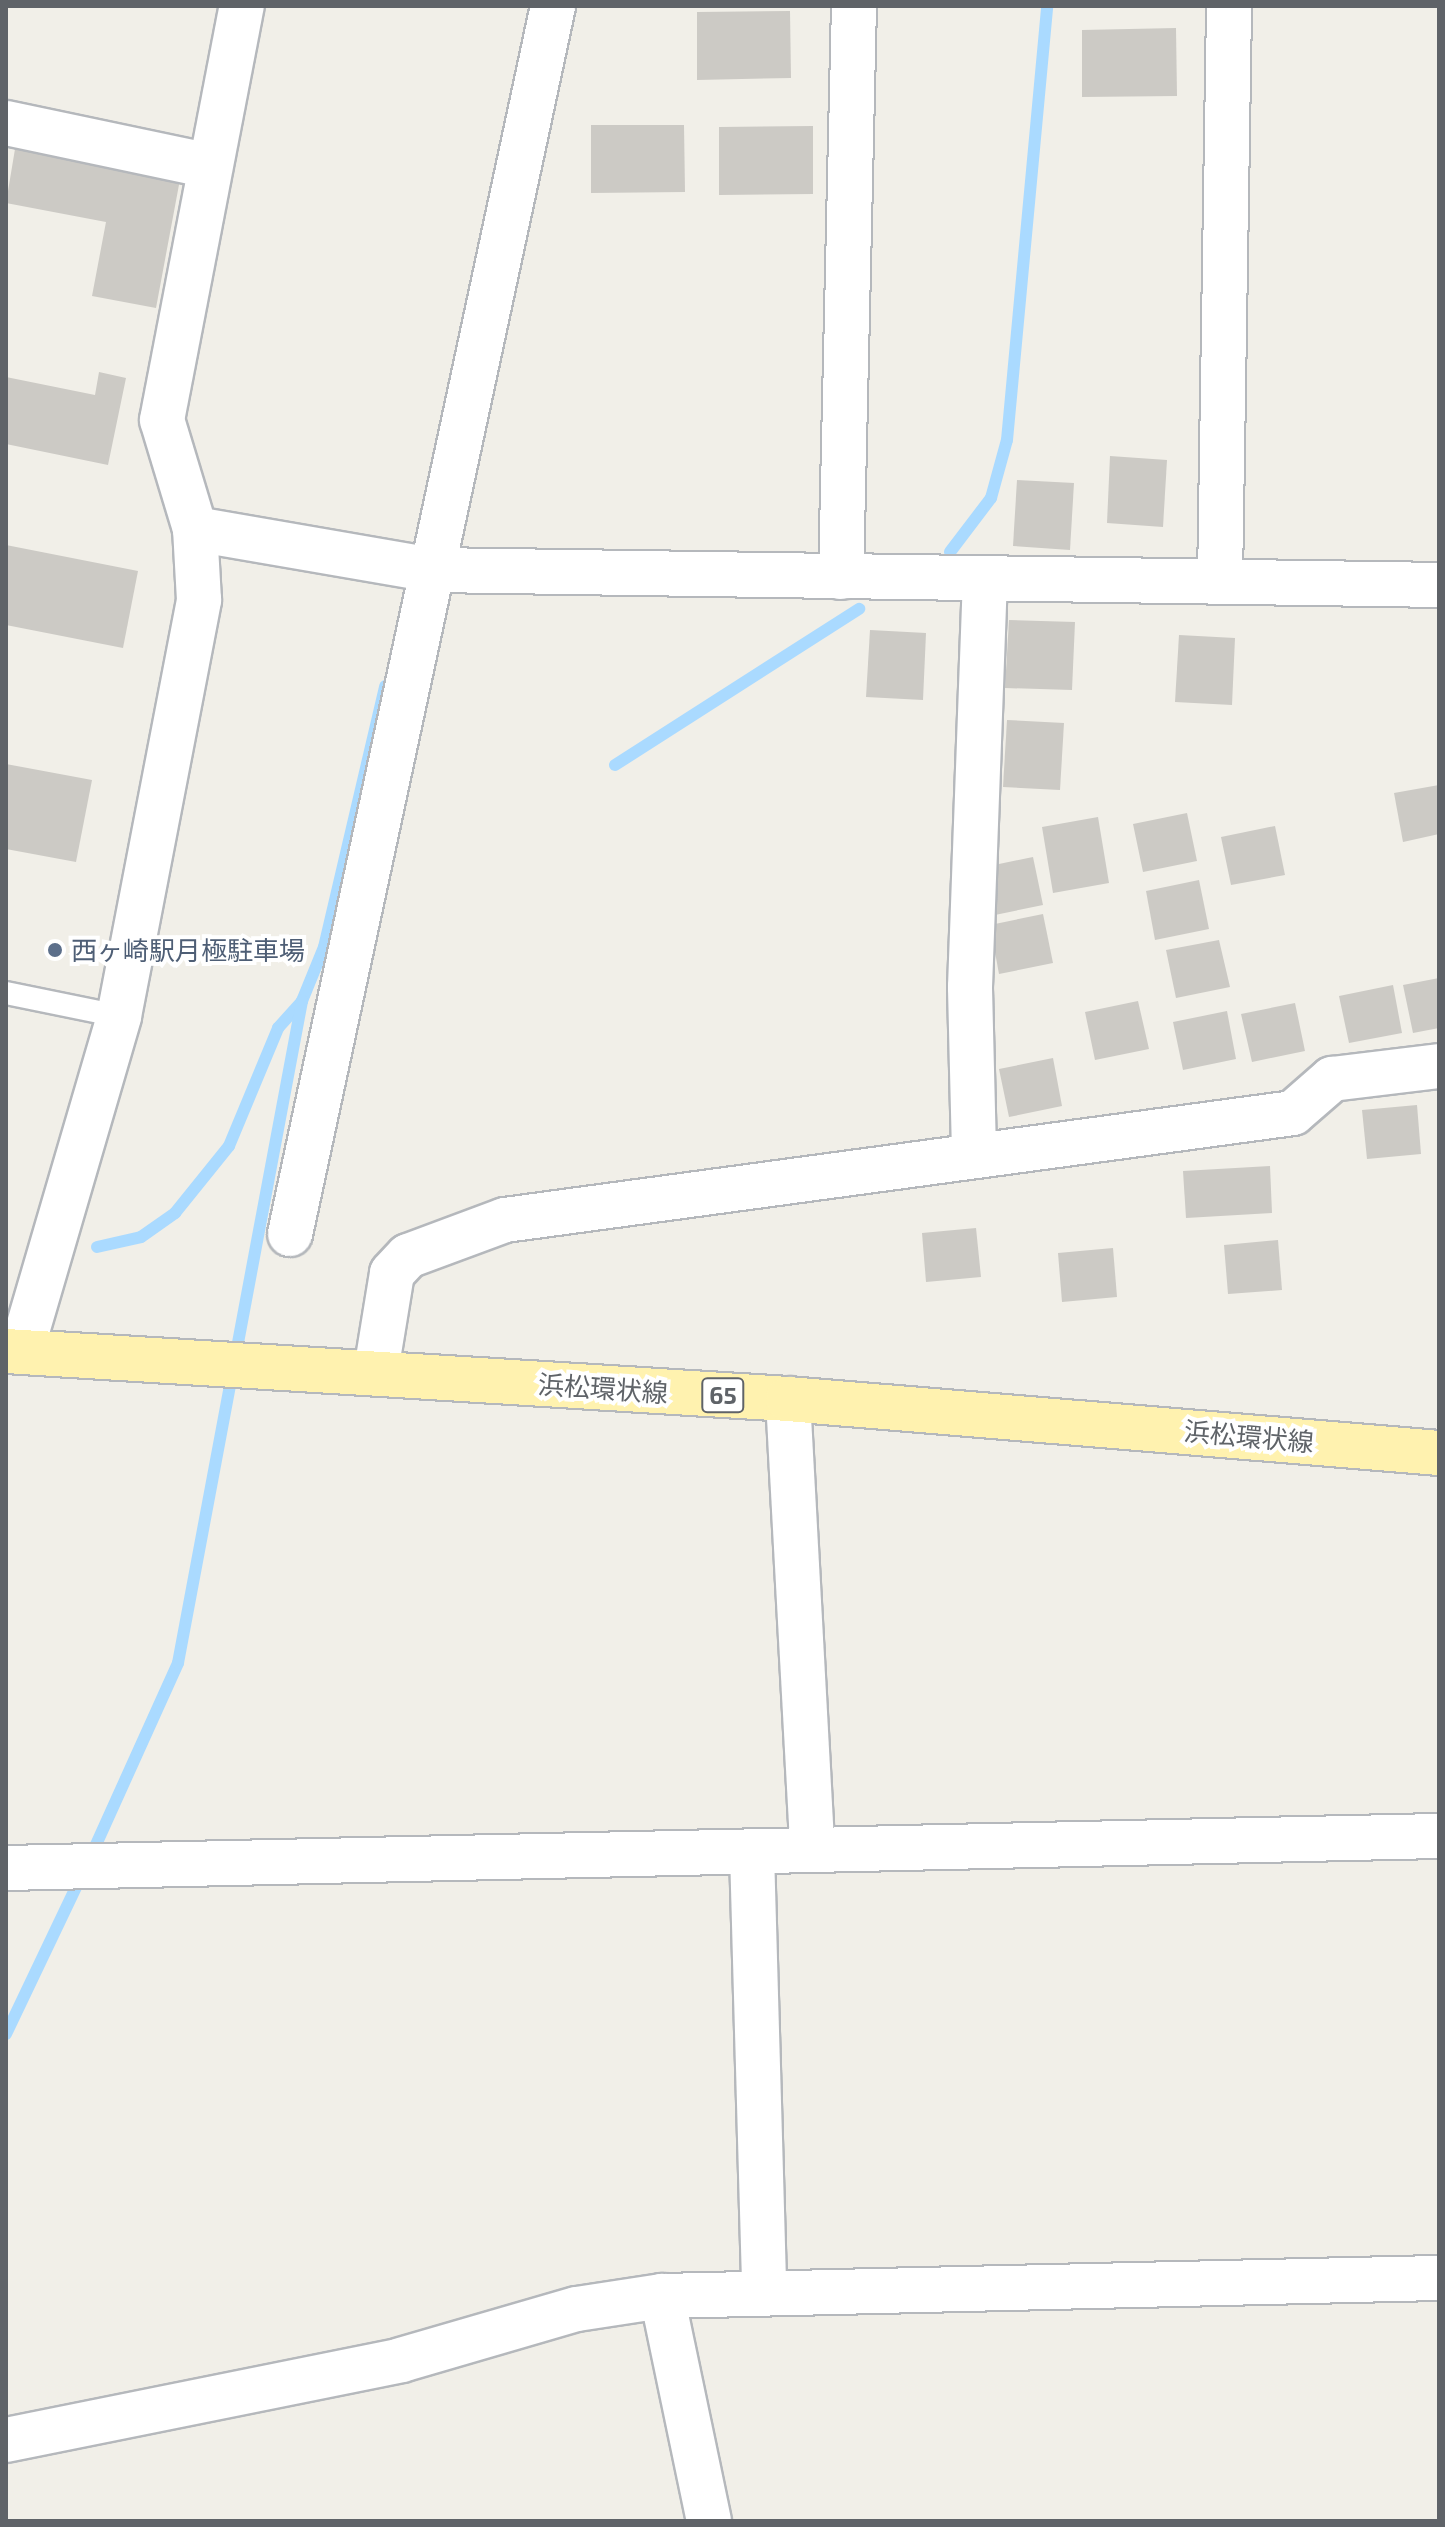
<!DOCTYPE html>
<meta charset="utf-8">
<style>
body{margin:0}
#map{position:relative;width:1445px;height:2527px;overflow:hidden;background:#f1efe8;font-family:"Exo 2","Noto Sans JP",sans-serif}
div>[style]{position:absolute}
.stream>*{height:12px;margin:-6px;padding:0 6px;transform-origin:6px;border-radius:6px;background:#aadaff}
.building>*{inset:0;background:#cccac5}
.roads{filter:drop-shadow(2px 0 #b5b8bc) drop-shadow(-2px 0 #b5b8bc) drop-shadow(0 2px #b5b8bc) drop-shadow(0 -2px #b5b8bc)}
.service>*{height:22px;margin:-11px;padding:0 11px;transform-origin:11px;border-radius:11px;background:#fff}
.minor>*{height:44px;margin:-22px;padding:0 22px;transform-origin:22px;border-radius:22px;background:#fff}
.primary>*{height:44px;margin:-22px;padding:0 22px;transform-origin:22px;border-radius:22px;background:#fff2af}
.dots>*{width:22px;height:22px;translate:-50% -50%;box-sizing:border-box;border:4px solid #fff;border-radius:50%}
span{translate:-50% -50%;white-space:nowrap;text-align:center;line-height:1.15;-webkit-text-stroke:8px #fff;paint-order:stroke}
.shield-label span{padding:2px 6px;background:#fff;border:2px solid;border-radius:6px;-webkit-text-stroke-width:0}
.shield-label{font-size:24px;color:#5f6368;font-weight:700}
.service-label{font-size:26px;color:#4e5e75}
.left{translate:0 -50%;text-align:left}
.street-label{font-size:26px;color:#5f6368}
.frame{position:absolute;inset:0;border:8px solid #5f6368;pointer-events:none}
</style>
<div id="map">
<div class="stream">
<i style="left:950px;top:552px;width:68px;rotate:-52.8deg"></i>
<i style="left:991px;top:498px;width:60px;rotate:-74.6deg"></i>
<i style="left:1007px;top:440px;width:436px;rotate:-84.7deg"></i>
<i style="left:615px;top:765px;width:290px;rotate:-32.6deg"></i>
<i style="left:97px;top:1247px;width:45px;rotate:-12.8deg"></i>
<i style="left:141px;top:1237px;width:42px;rotate:-35.2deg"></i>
<i style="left:175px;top:1213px;width:86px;rotate:-51.1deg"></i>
<i style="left:229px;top:1146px;width:128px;rotate:-67.4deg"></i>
<i style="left:278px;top:1028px;width:36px;rotate:-48deg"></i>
<i style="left:302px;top:1001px;width:58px;rotate:-67.8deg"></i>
<i style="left:324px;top:947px;width:268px;rotate:-76.8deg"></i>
<i style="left:90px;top:1858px;width:214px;rotate:-65.7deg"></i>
<i style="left:178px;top:1663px;width:674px;rotate:-79.39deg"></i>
<i style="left:6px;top:2034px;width:176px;rotate:-64.5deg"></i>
</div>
<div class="building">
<i style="clip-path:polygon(790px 11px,791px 78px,697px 80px,697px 12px)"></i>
<i style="clip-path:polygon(1176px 28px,1177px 96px,1082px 97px,1082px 30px)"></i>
<i style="clip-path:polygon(591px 125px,684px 125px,685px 192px,591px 193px)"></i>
<i style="clip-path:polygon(813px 126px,813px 194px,719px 195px,719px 127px)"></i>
<i style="clip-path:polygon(16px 143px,181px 174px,156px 308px,92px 296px,106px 222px,6px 203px)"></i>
<i style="clip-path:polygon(99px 372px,126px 378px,108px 465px,6px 444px,6px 377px,95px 395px)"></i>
<i style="clip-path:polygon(1110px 456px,1167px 460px,1163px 527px,1107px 523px)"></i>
<i style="clip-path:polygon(1017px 480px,1074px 483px,1070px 550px,1013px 546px)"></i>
<i style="clip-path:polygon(6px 545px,138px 571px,123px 648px,6px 625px)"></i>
<i style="clip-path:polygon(1009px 620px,1075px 622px,1072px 690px,1005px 688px)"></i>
<i style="clip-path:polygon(870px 630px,926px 633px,923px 700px,866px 697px)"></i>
<i style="clip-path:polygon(1179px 635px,1235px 638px,1232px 705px,1175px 702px)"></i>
<i style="clip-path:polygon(1007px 720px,1064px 723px,1060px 790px,1003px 787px)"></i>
<i style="clip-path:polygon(6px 764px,92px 780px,76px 862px,6px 849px)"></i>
<i style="clip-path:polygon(1439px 785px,1439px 834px,1403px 842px,1394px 793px)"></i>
<i style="clip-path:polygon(1187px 813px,1197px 861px,1143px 872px,1133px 824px)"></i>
<i style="clip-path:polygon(1098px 817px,1109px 883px,1053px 893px,1042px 827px)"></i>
<i style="clip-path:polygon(1275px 826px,1285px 875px,1231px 885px,1221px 837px)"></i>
<i style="clip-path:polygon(1033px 857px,1043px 905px,990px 916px,980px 868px)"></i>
<i style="clip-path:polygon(1199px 880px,1209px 929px,1155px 940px,1146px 891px)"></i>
<i style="clip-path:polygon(1043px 914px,1053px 963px,999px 974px,990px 925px)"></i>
<i style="clip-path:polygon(1219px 940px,1230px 987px,1176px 998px,1166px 950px)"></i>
<i style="clip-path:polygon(1439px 978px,1439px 1028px,1413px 1033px,1403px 985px)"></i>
<i style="clip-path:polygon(1393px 985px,1402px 1033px,1349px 1043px,1339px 996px)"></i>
<i style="clip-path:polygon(1138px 1001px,1149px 1049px,1095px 1060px,1085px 1012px)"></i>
<i style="clip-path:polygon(1295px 1003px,1305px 1051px,1252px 1062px,1241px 1014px)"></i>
<i style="clip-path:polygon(1227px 1011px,1236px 1059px,1183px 1070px,1173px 1022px)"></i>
<i style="clip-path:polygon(1053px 1058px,1062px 1106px,1009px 1117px,999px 1069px)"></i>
<i style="clip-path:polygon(1417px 1105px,1421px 1154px,1367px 1159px,1362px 1110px)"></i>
<i style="clip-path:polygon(1270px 1166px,1272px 1213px,1186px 1218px,1183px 1171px)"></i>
<i style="clip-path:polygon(976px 1228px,981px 1277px,926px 1282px,922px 1233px)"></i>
<i style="clip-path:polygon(1278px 1240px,1282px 1290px,1228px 1294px,1224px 1245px)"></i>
<i style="clip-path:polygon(1113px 1248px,1117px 1297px,1062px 1302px,1058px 1253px)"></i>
</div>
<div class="roads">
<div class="service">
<i style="left:6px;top:993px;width:115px;rotate:11.5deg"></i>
</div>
<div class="minor">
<i style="left:6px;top:123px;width:203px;rotate:11.9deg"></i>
<i style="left:195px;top:529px;width:242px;rotate:9.8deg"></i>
<i style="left:433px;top:570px;width:1006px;rotate:0.85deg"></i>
<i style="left:841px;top:577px;width:571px;rotate:-88.7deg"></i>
<i style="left:1220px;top:581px;width:575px;rotate:-89.1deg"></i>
<i style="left:974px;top:1152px;width:165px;rotate:-91.4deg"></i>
<i style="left:970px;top:987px;width:409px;rotate:-87.9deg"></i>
<i style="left:290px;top:1234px;width:1256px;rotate:-77.91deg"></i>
<i style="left:21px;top:1352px;width:350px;rotate:-73.7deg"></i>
<i style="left:119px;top:1016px;width:424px;rotate:-79.1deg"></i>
<i style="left:199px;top:600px;width:71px;rotate:-93.2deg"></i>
<i style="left:195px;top:529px;width:114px;rotate:-106.8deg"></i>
<i style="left:162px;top:420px;width:422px;rotate:-79.1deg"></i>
<i style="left:376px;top:1371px;width:99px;rotate:-80.7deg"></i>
<i style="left:392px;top:1273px;width:23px;rotate:-47deg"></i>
<i style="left:408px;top:1256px;width:103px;rotate:-20.4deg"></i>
<i style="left:505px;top:1220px;width:795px;rotate:-7.73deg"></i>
<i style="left:1293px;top:1113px;width:52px;rotate:-41.1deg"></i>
<i style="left:1332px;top:1079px;width:108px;rotate:-6.9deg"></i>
<i style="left:788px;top:1399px;width:449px;rotate:86.9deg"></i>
<i style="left:752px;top:1852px;width:438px;rotate:88.4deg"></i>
<i style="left:6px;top:1868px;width:1433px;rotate:-1.28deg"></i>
<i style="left:662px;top:2296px;width:230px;rotate:78.2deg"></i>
<i style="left:6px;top:2440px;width:403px;rotate:-11.4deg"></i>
<i style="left:401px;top:2360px;width:183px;rotate:-16.2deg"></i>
<i style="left:577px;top:2309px;width:86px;rotate:-8.7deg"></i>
<i style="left:662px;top:2296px;width:777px;rotate:-1.33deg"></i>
</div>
<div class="primary">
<i style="left:6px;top:1351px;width:783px;rotate:3.51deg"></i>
<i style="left:788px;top:1399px;width:653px;rotate:4.74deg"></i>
</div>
</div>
<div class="dots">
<i style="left:55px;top:950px;background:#5c6f8a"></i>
</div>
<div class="shield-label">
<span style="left:723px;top:1395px">65</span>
</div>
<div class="service-label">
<span class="left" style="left:71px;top:950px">西ヶ崎駅月極駐車場</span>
</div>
<div class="street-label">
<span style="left:603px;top:1388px;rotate:4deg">浜松環状線</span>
<span style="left:1249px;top:1436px;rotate:5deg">浜松環状線</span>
</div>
<div class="frame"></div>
</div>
